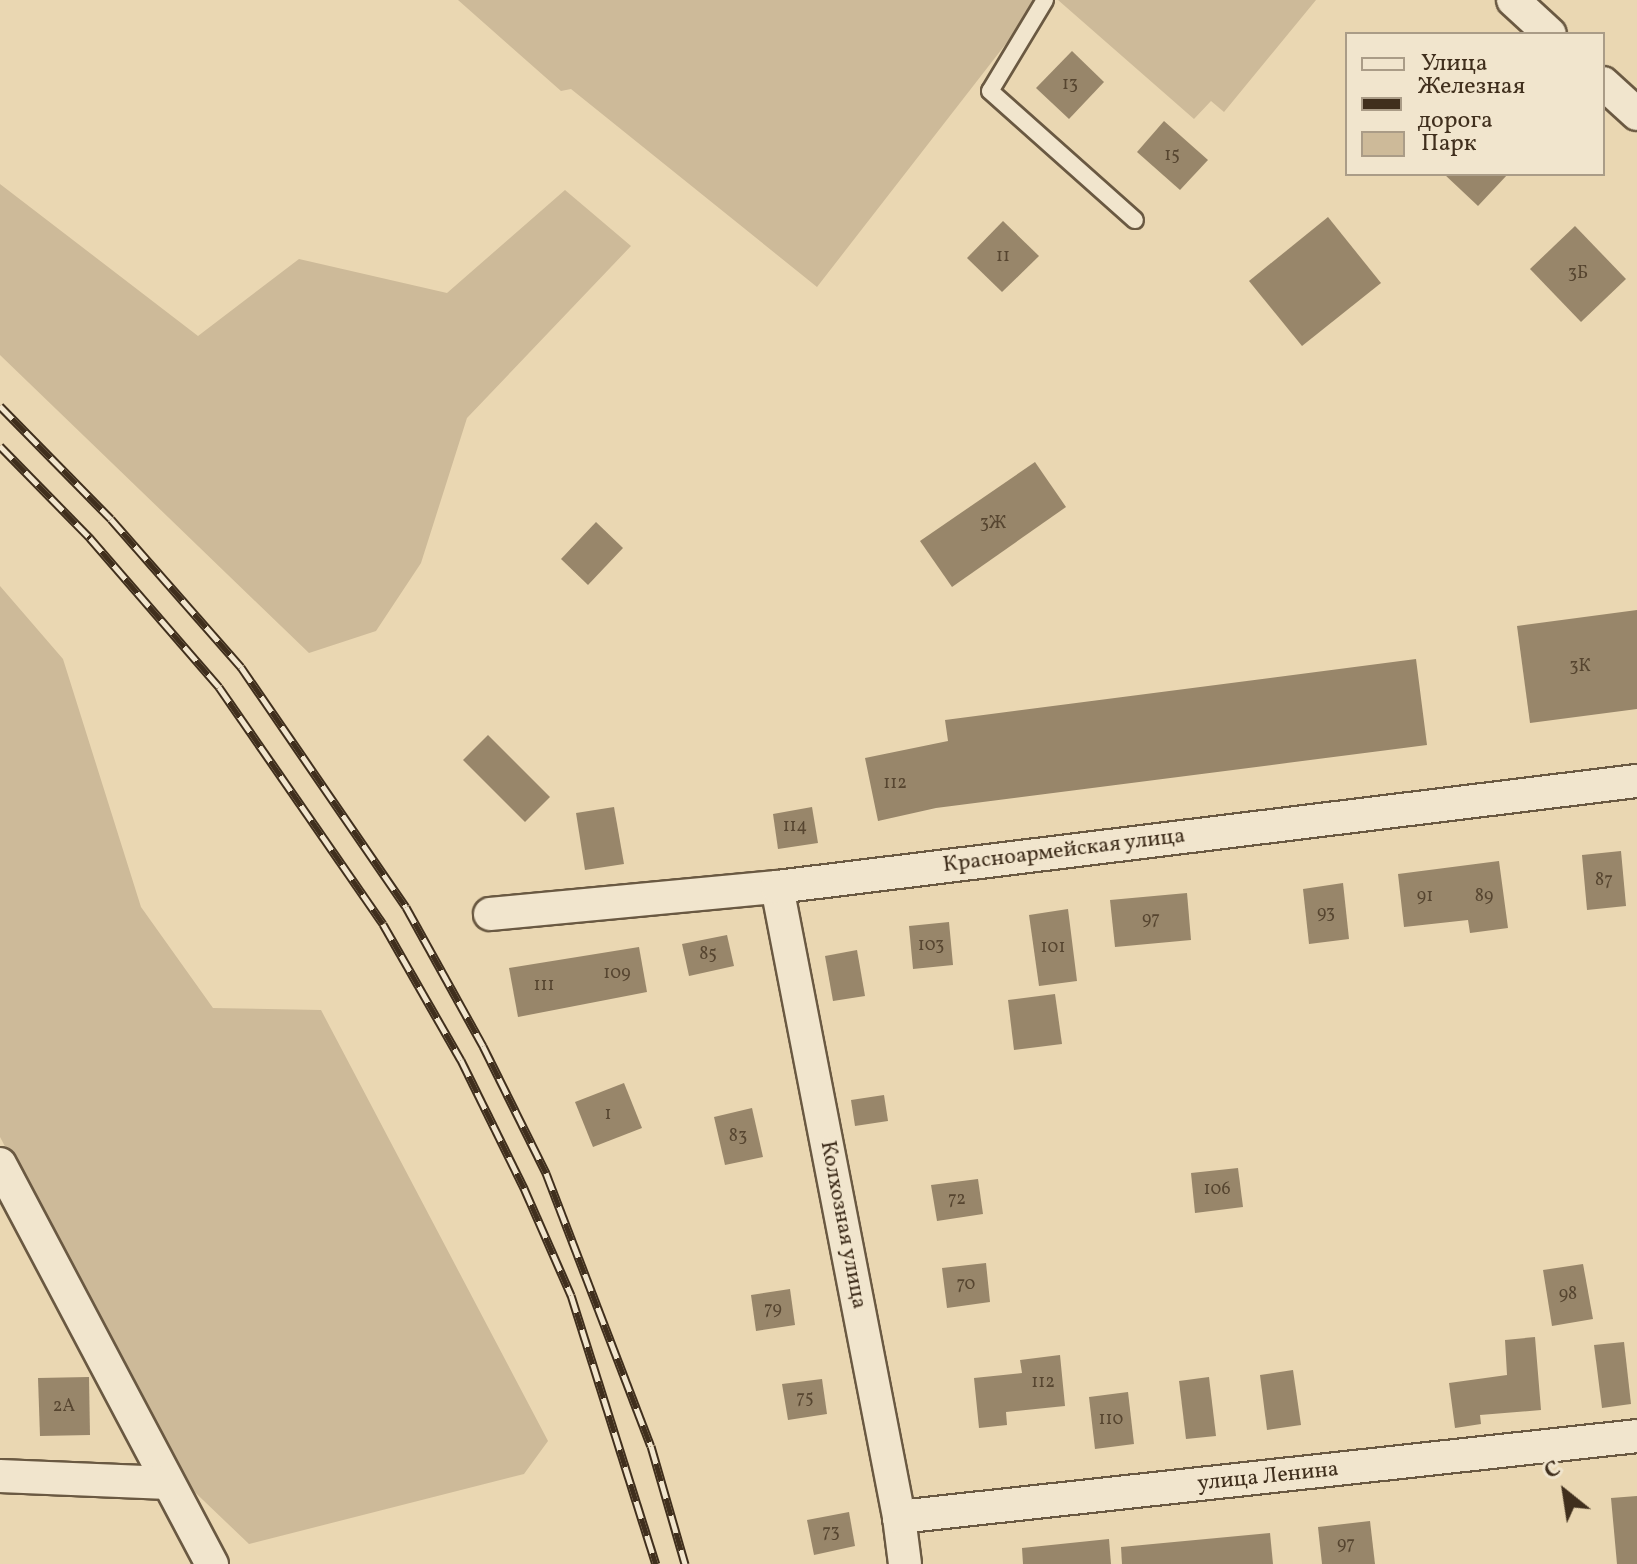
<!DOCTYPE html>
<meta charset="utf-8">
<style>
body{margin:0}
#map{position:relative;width:1637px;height:1564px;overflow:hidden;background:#ead7b2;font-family:Vollkorn,serif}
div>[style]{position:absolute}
.green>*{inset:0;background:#cdba99}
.building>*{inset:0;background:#98866a}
.roads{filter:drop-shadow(2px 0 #6a5942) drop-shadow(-2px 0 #6a5942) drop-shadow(0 2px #6a5942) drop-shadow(0 -2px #6a5942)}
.lane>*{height:16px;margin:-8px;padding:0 8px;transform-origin:8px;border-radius:8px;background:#f1e5cd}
.street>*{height:32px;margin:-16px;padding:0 16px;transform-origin:16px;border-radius:16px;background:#f1e5cd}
.rail>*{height:9px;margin-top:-4.5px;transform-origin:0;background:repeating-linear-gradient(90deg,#f1e5cd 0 18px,#402f1d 0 36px);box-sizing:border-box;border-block:2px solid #402f1d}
span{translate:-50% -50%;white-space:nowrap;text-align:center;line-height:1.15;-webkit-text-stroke:8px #f1e5cd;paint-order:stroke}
.number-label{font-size:18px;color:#564530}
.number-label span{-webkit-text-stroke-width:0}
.street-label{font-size:22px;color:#402f1d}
.legend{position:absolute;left:1345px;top:32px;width:260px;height:144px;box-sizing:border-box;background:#f1e5cd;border:2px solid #aa9c87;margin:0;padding:10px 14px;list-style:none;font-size:24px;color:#402f1d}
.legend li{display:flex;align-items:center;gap:16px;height:40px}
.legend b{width:40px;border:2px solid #aa9c87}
.north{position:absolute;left:1525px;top:1452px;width:80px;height:80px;-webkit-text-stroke:6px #f1e5cd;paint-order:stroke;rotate:330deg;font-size:22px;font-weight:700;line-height:32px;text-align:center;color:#402f1d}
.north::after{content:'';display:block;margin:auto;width:28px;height:36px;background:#402f1d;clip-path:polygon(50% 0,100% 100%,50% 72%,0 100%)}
</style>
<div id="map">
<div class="green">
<i style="clip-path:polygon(458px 0,1040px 0,817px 287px,571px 89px,561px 91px)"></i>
<i style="clip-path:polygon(1058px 0,1316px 0,1224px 112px,1211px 101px,1194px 119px)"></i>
<i style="clip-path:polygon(0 184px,198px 336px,299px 259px,447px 293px,565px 190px,631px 246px,467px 418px,421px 563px,376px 631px,309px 653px,0 355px)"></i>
<i style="clip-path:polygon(0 586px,63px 659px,141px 907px,213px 1008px,321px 1010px,548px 1441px,524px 1474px,249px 1544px,180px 1478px,0 1137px)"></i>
</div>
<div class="building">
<i style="clip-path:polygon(1072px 51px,1104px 82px,1069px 119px,1036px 88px)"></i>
<i style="clip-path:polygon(1164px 121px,1208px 160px,1180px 190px,1137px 152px)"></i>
<i style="clip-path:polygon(1444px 174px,1508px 174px,1478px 206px)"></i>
<i style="clip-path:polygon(1328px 217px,1381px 283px,1302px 346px,1249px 281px)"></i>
<i style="clip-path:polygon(1003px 221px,1039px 256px,1002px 292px,967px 258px)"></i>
<i style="clip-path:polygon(1575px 226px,1626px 279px,1581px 322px,1530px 269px)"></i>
<i style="clip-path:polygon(1035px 462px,1066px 507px,952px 587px,920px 541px)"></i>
<i style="clip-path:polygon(596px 522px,623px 548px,588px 585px,561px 559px)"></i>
<i style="clip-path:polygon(1637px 610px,1637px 709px,1530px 723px,1517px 626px)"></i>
<i style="clip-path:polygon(1416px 659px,1427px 745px,936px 808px,878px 821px,865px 758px,948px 741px,945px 720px)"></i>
<i style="clip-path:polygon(488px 735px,550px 797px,525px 822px,463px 760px)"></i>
<i style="clip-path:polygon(614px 807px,624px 864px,585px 870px,576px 813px)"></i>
<i style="clip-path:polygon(812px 807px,818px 843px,778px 849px,773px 814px)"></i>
<i style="clip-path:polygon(1621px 851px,1626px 906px,1587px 910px,1582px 855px)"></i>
<i style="clip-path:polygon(1499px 861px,1508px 928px,1470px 933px,1468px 920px,1404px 927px,1398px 874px)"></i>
<i style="clip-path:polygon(1343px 883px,1349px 939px,1309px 944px,1303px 889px)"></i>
<i style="clip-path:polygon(1187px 893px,1191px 940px,1115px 947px,1110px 900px)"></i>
<i style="clip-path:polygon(1068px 909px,1077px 981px,1039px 986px,1029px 915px)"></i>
<i style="clip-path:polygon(949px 922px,953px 965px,913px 969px,909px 926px)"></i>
<i style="clip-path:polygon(727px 935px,734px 966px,689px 976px,682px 944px)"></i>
<i style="clip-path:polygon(639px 947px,647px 992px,518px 1017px,509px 968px)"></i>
<i style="clip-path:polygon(857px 950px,865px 996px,833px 1001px,825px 956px)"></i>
<i style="clip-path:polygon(1055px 994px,1062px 1044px,1014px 1050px,1008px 1000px)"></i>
<i style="clip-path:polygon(624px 1083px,642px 1128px,593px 1147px,575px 1102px)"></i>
<i style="clip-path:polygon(884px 1095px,888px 1121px,855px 1126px,851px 1100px)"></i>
<i style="clip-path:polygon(752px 1108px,763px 1157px,725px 1165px,714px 1117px)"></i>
<i style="clip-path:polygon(1238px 1168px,1243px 1207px,1195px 1213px,1191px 1173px)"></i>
<i style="clip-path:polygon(978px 1179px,983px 1214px,937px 1221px,931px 1185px)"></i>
<i style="clip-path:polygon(986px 1263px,990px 1302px,947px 1308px,942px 1268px)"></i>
<i style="clip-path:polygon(1583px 1264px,1593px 1319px,1552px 1326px,1543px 1270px)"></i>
<i style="clip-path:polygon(790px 1289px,795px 1325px,756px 1331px,751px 1295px)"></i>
<i style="clip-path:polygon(1535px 1337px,1541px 1410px,1480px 1415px,1481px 1424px,1455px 1428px,1449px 1383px,1507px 1375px,1505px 1340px)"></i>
<i style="clip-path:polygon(1624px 1342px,1631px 1404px,1602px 1408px,1594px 1345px)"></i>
<i style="clip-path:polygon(1060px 1355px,1065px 1406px,1006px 1412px,1007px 1425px,979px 1428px,974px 1378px,1022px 1373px,1020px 1360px)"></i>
<i style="clip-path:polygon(1293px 1370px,1301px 1425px,1267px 1430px,1260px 1375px)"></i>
<i style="clip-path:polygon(89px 1377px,90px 1435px,40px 1436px,38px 1378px)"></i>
<i style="clip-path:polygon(1209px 1377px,1216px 1436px,1186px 1439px,1179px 1381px)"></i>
<i style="clip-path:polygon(822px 1379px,827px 1414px,788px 1420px,782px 1384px)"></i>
<i style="clip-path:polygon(1128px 1392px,1134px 1444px,1095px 1449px,1089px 1397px)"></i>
<i style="clip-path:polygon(1637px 1496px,1637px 1564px,1617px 1564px,1611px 1498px)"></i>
<i style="clip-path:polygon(849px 1512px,855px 1546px,814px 1555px,807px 1520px)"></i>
<i style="clip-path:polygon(1370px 1521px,1375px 1564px,1322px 1564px,1318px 1527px)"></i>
<i style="clip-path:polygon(1270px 1533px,1273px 1564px,1122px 1564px,1121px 1547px)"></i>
<i style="clip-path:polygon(1109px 1539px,1111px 1564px,1023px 1564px,1022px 1548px)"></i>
</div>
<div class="roads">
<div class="lane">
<i style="left:1045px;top:0;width:106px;rotate:121.1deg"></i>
<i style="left:990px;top:91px;width:194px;rotate:41.7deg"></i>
</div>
<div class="street">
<i style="left:1513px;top:0;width:50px;rotate:42.6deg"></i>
<i style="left:1603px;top:83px;width:46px;rotate:42.4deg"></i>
<i style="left:777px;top:887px;width:642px;rotate:79.04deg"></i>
<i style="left:899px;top:1517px;width:47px;rotate:82.7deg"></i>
<i style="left:490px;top:914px;width:288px;rotate:-5.4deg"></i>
<i style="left:777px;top:887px;width:867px;rotate:-7.03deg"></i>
<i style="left:0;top:1164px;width:453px;rotate:62.1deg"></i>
<i style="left:0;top:1476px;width:168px;rotate:2.4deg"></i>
<i style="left:899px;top:1517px;width:742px;rotate:-6.26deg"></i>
</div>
</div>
<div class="rail">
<i style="left:0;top:406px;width:158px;rotate:45.5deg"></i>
<i style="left:111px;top:519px;width:197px;rotate:48.7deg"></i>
<i style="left:241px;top:667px;width:291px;rotate:55.5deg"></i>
<i style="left:406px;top:907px;width:159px;rotate:61deg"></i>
<i style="left:483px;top:1046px;width:142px;rotate:63.6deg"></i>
<i style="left:546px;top:1173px;width:292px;rotate:69deg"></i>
<i style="left:651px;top:1446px;width:123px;rotate:73.9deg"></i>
<i style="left:0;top:446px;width:129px;rotate:45.6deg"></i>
<i style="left:90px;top:538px;width:197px;rotate:49.1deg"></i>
<i style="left:219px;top:687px;width:288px;rotate:55.3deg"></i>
<i style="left:383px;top:924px;width:157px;rotate:60.2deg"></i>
<i style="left:461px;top:1060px;width:143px;rotate:63.8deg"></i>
<i style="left:524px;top:1188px;width:117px;rotate:66.3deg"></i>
<i style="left:571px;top:1295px;width:282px;rotate:72.5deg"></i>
</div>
<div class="number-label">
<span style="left:1070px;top:85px">13</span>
<span style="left:1172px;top:156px">15</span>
<span style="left:1003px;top:257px">11</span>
<span style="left:1578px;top:274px">3Б</span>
<span style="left:993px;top:524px">3Ж</span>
<span style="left:1580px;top:667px">3К</span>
<span style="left:895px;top:784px">112</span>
<span style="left:795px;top:827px">114</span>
<span style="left:1604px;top:881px">87</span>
<span style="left:1425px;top:897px">91</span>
<span style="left:1484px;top:897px">89</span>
<span style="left:1326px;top:914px">93</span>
<span style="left:1151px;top:920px">97</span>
<span style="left:931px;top:946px">103</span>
<span style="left:1053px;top:948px">101</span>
<span style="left:708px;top:955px">85</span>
<span style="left:617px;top:974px">109</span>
<span style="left:544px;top:986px">111</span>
<span style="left:608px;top:1115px">1</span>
<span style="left:738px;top:1137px">83</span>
<span style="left:1217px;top:1190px">106</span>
<span style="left:957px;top:1200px">72</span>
<span style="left:966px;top:1285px">70</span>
<span style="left:1568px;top:1295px">98</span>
<span style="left:773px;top:1310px">79</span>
<span style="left:1043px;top:1383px">112</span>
<span style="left:805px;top:1399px">75</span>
<span style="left:64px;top:1407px">2А</span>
<span style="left:1111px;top:1420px">110</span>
<span style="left:831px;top:1533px">73</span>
<span style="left:1346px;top:1545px">97</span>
</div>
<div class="street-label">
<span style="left:1064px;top:851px;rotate:-7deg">Красноармейская улица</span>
<span style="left:843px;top:1225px;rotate:79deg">Колхозная улица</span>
<span style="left:1268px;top:1477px;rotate:-6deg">улица Ленина</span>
</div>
<ul class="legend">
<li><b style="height:10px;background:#f1e5cd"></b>Улица</li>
<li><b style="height:10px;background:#402f1d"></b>Железная дорога</li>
<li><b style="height:22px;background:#cdba99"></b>Парк</li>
</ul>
<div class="north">С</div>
</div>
